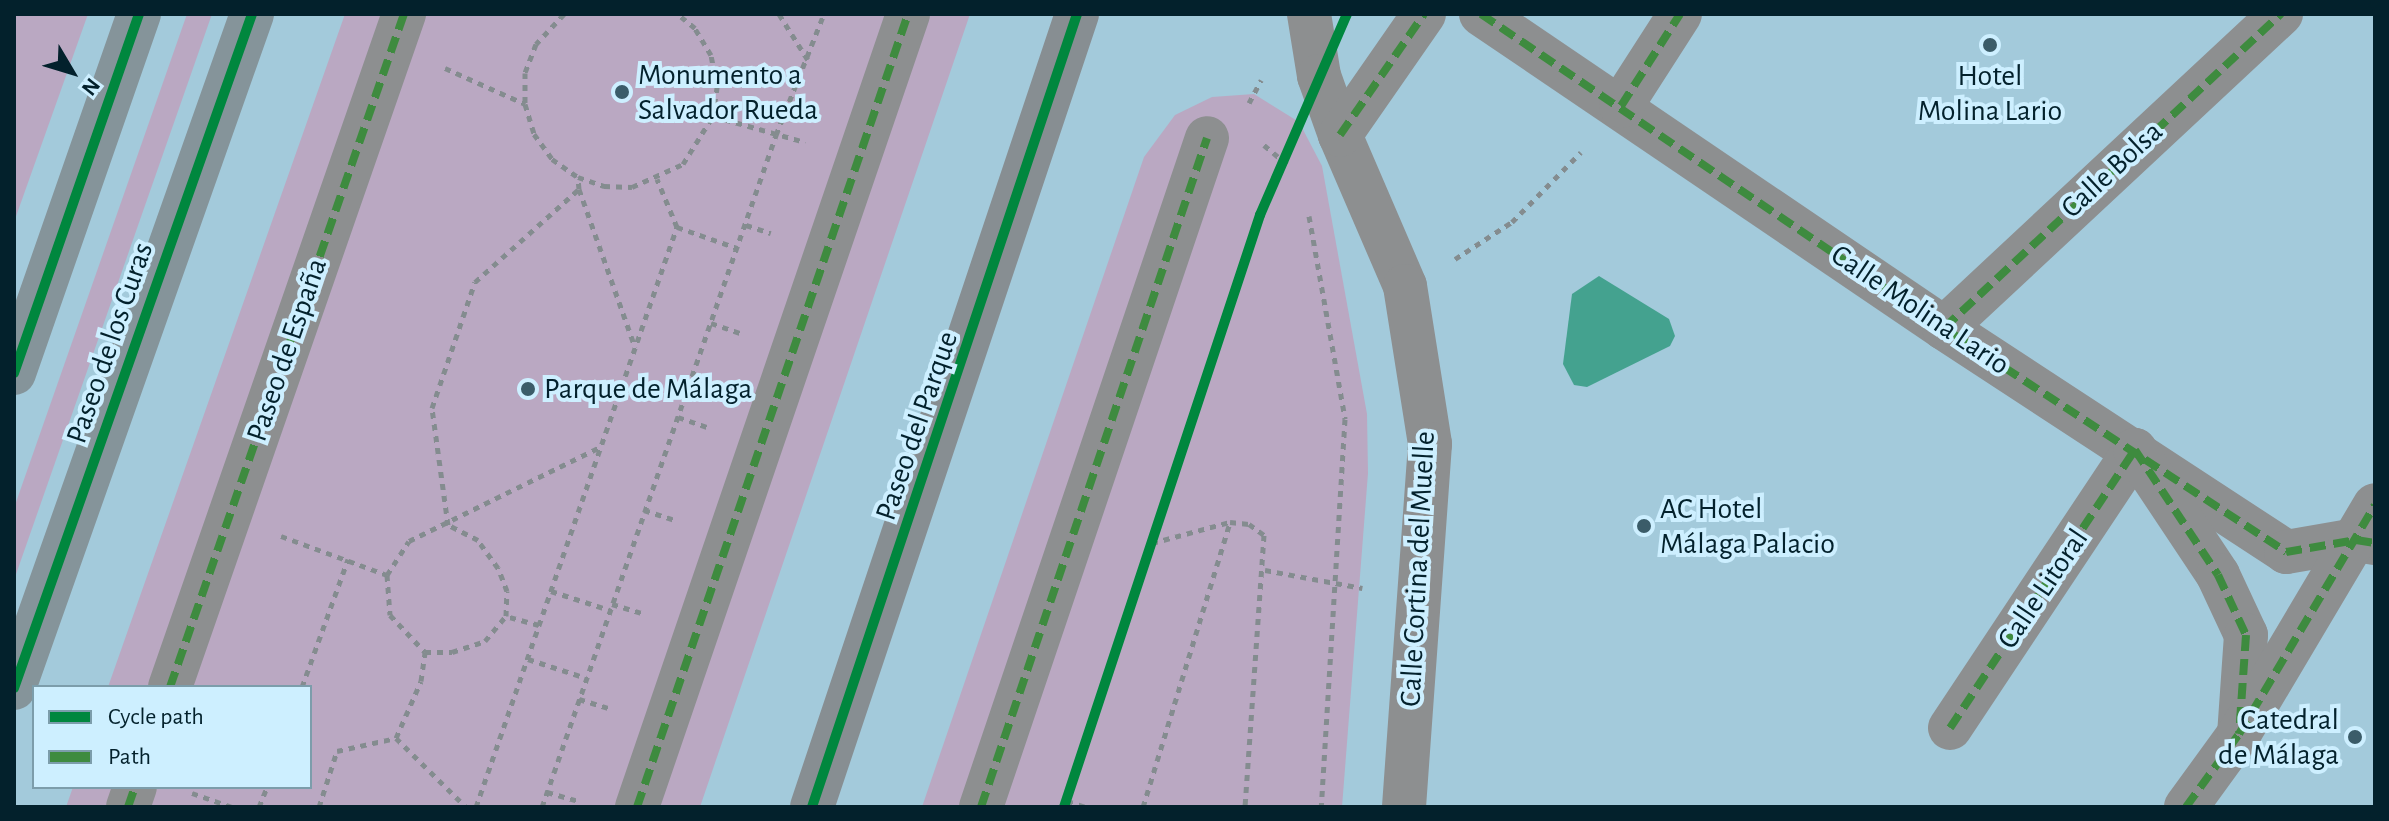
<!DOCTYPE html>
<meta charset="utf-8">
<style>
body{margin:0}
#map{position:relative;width:2389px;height:821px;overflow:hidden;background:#a3cadb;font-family:"Alegreya Sans",sans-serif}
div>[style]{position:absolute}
.green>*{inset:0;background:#baa8c2}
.water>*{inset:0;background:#44a28f}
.path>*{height:5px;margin-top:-2.5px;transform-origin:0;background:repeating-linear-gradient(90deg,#848c8f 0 6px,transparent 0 12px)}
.street>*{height:44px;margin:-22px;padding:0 22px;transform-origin:22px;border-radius:22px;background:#8d8f90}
.secondary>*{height:44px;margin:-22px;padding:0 22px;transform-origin:22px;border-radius:22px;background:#878e92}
.primary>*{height:44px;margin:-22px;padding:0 22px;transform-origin:22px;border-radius:22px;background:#85949a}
.quiet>*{height:8px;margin-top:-4px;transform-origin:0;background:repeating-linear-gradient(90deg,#3e8b3f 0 16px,transparent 0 24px)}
.cycleway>*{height:10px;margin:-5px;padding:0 5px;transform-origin:5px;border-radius:5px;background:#00873e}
.dots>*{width:22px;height:22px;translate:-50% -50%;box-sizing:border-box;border:4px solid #cdefff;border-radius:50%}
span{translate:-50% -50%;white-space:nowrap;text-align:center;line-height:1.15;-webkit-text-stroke:8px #cdefff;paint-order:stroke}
.poi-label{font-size:30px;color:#03212c}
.left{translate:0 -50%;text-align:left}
.right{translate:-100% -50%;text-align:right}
.street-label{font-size:30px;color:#03212c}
.frame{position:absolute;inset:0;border:16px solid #03212c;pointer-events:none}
.legend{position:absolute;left:32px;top:685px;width:280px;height:104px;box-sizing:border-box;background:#cdefff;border:2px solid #7c9dab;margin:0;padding:10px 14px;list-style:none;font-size:24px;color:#03212c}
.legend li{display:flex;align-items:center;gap:16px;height:40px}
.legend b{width:40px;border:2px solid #7c9dab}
.north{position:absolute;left:32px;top:32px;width:80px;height:80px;-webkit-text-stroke:6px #cdefff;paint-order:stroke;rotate:128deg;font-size:22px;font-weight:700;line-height:32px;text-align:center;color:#03212c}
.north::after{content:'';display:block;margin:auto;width:28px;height:36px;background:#03212c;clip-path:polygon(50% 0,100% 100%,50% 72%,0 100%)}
</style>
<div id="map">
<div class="green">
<i style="clip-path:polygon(14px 14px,88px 14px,14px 222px)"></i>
<i style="clip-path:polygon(187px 14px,212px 14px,14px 580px,14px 508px)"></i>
<i style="clip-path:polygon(345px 14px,970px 14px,700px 807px,66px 807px,73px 787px,310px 787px,310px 687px,108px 687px)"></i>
<i style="clip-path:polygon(1254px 94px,1299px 122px,1322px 166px,1367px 414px,1368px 473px,1342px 807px,922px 807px,1144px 157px,1175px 115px,1212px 97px)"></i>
</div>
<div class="water">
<i style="clip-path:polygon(1599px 276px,1669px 319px,1675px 336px,1670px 346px,1587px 387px,1574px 385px,1563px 364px,1572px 294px)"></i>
</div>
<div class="path">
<i style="left:564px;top:14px;width:41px;rotate:133deg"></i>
<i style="left:536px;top:44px;width:31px;rotate:111deg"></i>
<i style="left:525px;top:73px;width:31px;rotate:90deg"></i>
<i style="left:525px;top:104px;width:31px;rotate:73deg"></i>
<i style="left:534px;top:134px;width:31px;rotate:54deg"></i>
<i style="left:552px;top:159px;width:32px;rotate:35deg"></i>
<i style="left:578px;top:177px;width:28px;rotate:19deg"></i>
<i style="left:604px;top:186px;width:28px;rotate:2deg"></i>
<i style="left:632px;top:187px;width:56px;rotate:-24.3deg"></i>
<i style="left:683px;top:164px;width:57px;rotate:-58deg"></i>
<i style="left:713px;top:116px;width:30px;rotate:-82deg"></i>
<i style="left:717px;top:86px;width:32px;rotate:-101deg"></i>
<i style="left:711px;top:55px;width:31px;rotate:-121deg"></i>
<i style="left:695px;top:28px;width:22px;rotate:-141deg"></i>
<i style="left:779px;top:14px;width:54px;rotate:57.8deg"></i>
<i style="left:445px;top:68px;width:88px;rotate:24.2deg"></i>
<i style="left:1249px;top:103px;width:26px;rotate:-62deg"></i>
<i style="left:713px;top:116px;width:96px;rotate:15.8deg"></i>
<i style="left:1264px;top:145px;width:30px;rotate:40deg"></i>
<i style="left:579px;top:189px;width:168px;rotate:70.5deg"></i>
<i style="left:1309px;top:216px;width:206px;rotate:79.9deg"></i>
<i style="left:1345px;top:419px;width:389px;rotate:93.5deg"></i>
<i style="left:746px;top:225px;width:26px;rotate:18deg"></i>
<i style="left:677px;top:227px;width:64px;rotate:19.3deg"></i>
<i style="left:1455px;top:259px;width:68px;rotate:-33deg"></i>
<i style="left:1512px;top:222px;width:98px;rotate:-45.4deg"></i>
<i style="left:711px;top:323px;width:31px;rotate:19deg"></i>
<i style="left:678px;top:417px;width:31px;rotate:19deg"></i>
<i style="left:644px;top:510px;width:32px;rotate:18deg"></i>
<i style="left:281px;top:536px;width:113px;rotate:20.2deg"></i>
<i style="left:387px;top:575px;width:40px;rotate:-57.1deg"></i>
<i style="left:409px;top:541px;width:213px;rotate:-26.2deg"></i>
<i style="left:1152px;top:543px;width:81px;rotate:-15.1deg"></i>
<i style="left:1230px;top:522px;width:19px;rotate:6deg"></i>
<i style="left:1249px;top:524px;width:19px;rotate:36deg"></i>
<i style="left:1264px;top:535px;width:273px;rotate:94deg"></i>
<i style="left:1265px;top:570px;width:99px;rotate:10.5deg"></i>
<i style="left:387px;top:575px;width:40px;rotate:85.7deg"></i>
<i style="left:390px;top:615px;width:51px;rotate:46.6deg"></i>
<i style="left:551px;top:591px;width:62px;rotate:17.9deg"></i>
<i style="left:612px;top:604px;width:34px;rotate:17deg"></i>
<i style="left:539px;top:625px;width:34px;rotate:-165deg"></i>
<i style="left:506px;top:616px;width:25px;rotate:-88deg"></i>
<i style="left:507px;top:591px;width:25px;rotate:-111deg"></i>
<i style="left:498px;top:568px;width:34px;rotate:-126deg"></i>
<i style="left:478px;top:540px;width:34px;rotate:-153deg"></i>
<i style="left:448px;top:525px;width:118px;rotate:-97.8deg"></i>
<i style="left:432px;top:408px;width:133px;rotate:-71.2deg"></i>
<i style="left:475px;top:282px;width:140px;rotate:-41.8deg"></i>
<i style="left:579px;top:189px;width:12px;rotate:-95deg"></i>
<i style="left:528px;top:659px;width:61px;rotate:18.1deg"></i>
<i style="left:302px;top:687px;width:136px;rotate:-70.2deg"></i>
<i style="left:579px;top:699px;width:31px;rotate:17deg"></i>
<i style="left:396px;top:738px;width:98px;rotate:44.6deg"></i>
<i style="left:547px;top:792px;width:35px;rotate:16deg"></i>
<i style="left:192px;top:793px;width:42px;rotate:19.3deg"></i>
<i style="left:1067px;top:801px;width:20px;rotate:18deg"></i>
<i style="left:259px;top:807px;width:22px;rotate:-68deg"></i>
<i style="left:319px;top:807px;width:59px;rotate:-72.2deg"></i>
<i style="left:337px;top:751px;width:60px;rotate:-12.4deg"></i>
<i style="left:396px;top:738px;width:62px;rotate:-66.3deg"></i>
<i style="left:421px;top:681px;width:29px;rotate:-82deg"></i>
<i style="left:425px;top:652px;width:27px"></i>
<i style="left:452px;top:652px;width:35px;rotate:-18deg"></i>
<i style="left:485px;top:641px;width:33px;rotate:-50deg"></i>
<i style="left:476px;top:807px;width:614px;rotate:-70.89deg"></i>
<i style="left:677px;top:227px;width:52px;rotate:-112.6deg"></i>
<i style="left:542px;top:807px;width:712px;rotate:-70.8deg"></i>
<i style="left:776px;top:135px;width:130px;rotate:-68.4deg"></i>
<i style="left:1143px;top:807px;width:298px;rotate:-73deg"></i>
</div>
<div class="street">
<i style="left:1309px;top:14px;width:63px;rotate:80.8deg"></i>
<i style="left:1319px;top:76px;width:63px;rotate:70.4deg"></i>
<i style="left:1340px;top:135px;width:164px;rotate:66.7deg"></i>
<i style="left:1405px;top:286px;width:160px;rotate:81deg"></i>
<i style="left:1430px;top:444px;width:364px;rotate:94.1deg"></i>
<i style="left:1481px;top:14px;width:559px;rotate:34.14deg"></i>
<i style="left:1944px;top:328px;width:409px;rotate:33.2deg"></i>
<i style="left:2286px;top:552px;width:71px;rotate:-9.7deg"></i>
<i style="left:2356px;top:540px;width:19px;rotate:9deg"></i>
<i style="left:1621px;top:106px;width:109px;rotate:-57.3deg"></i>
<i style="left:1340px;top:135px;width:147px;rotate:-55.2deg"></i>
<i style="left:1944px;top:328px;width:461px;rotate:-43deg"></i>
<i style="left:170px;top:687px;width:713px;rotate:-70.83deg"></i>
<i style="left:1950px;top:728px;width:334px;rotate:-56.4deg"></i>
<i style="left:2135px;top:450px;width:150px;rotate:56.4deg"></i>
<i style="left:2218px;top:575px;width:66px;rotate:65deg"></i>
<i style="left:2246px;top:635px;width:99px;rotate:94deg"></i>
<i style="left:128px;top:807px;width:21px;rotate:-71deg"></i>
<i style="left:637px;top:807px;width:838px;rotate:-71.13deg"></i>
<i style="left:981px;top:807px;width:706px;rotate:-71.33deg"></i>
<i style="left:2186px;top:807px;width:90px;rotate:-54deg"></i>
<i style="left:2239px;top:734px;width:266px;rotate:-59.3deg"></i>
</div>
<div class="secondary">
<i style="left:812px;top:807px;width:836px;rotate:-71.52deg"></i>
</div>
<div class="primary">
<i style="left:14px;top:373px;width:380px;rotate:-70.8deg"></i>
<i style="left:14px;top:688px;width:715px;rotate:-70.55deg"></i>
</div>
<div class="quiet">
<i style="left:1481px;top:14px;width:559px;rotate:34.14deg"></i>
<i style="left:1944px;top:328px;width:409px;rotate:33.2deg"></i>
<i style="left:2286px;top:552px;width:71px;rotate:-9.7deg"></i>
<i style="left:2356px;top:540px;width:19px;rotate:9deg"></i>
<i style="left:1621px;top:106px;width:109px;rotate:-57.3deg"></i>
<i style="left:1340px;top:135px;width:147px;rotate:-55.2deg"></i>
<i style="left:1944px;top:328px;width:461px;rotate:-43deg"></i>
<i style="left:170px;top:687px;width:713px;rotate:-70.83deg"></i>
<i style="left:1950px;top:728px;width:334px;rotate:-56.4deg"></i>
<i style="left:2135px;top:450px;width:150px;rotate:56.4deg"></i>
<i style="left:2218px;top:575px;width:66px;rotate:65deg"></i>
<i style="left:2246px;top:635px;width:99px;rotate:94deg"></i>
<i style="left:128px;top:807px;width:21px;rotate:-71deg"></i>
<i style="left:637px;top:807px;width:838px;rotate:-71.13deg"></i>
<i style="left:981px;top:807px;width:706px;rotate:-71.33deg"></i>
<i style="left:2186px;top:807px;width:90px;rotate:-54deg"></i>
<i style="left:2239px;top:734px;width:266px;rotate:-59.3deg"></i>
</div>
<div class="cycleway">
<i style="left:14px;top:373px;width:380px;rotate:-70.8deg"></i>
<i style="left:14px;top:688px;width:715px;rotate:-70.55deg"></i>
<i style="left:812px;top:807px;width:836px;rotate:-71.52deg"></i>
<i style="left:1064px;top:807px;width:624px;rotate:-71.68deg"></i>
<i style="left:1260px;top:215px;width:219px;rotate:-66.6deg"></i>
</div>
<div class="dots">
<i style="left:1990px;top:45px;background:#3b5c69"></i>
<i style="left:622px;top:92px;background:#3b5c69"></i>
<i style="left:528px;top:389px;background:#3b5c69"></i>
<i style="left:1644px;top:526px;background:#3b5c69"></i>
<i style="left:2355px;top:737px;background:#3b5c69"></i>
</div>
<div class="poi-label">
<span class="left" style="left:638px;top:92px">Monumento a<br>Salvador Rueda</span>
<span style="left:1990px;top:93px">Hotel<br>Molina Lario</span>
<span class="left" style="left:544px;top:389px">Parque de Málaga</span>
<span class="left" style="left:1660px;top:526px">AC Hotel<br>Málaga Palacio</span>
<span class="right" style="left:2339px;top:737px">Catedral<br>de Málaga</span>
</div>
<div class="street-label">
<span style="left:2112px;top:170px;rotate:-43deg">Calle Bolsa</span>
<span style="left:1920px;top:310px;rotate:34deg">Calle Molina Lario</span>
<span style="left:110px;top:343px;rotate:-71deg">Paseo de los Curas</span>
<span style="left:287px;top:350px;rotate:-71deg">Paseo de España</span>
<span style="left:917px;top:426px;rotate:-71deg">Paseo del Parque</span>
<span style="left:1418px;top:569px;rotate:-87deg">Calle Cortina del Muelle</span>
<span style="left:2043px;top:589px;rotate:-56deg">Calle Litoral</span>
</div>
<div class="frame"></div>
<ul class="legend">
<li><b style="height:10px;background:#00873e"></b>Cycle path</li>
<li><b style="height:10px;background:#3e8b3f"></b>Path</li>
</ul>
<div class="north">N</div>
</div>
